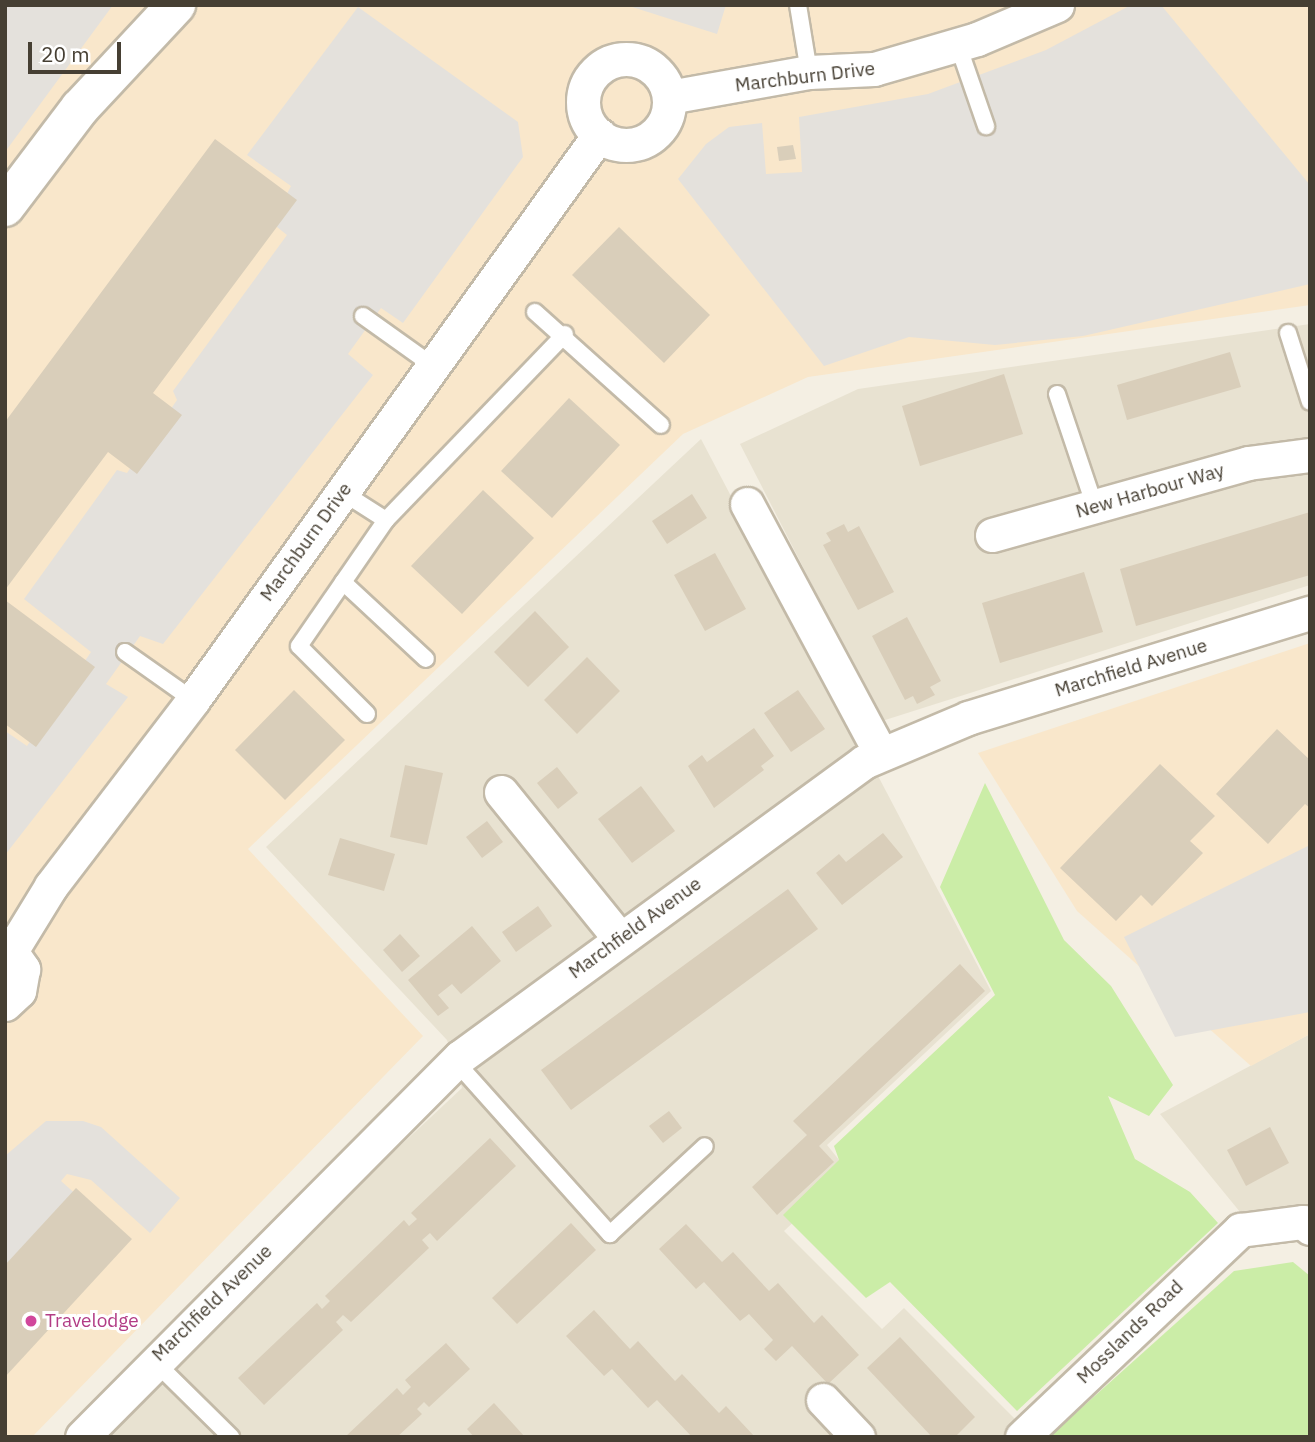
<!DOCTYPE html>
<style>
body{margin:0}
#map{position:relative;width:1315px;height:1442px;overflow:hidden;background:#f4efe3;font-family:"IBM Plex Sans",sans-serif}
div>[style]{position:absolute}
.residential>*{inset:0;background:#e8e2d1}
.commercial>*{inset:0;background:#f9e7cb}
.green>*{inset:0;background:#cbeda7}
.parking>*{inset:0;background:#e4e1dc}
.building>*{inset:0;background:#d9ceba}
.roads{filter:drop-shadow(2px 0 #c3baa8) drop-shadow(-2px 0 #c3baa8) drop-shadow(0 2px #c3baa8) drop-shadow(0 -2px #c3baa8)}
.service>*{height:16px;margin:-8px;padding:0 8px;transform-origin:8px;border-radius:8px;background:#fff}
.minor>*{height:33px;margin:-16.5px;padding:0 16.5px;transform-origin:16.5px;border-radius:16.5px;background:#fff}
.minor>.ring{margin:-16.5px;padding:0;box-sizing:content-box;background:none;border:33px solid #fff;border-radius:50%}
.tertiary>*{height:38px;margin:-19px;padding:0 19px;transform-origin:19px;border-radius:19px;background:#fff}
.dots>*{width:19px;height:19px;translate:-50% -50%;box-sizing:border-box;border:4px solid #fff;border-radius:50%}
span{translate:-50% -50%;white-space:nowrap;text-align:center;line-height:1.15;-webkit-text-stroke:6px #fff;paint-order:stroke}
.street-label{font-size:19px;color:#463f33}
.hotel-label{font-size:19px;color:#b23c85}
.left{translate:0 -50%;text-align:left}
.frame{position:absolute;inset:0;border:7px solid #463f33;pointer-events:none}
.scale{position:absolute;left:28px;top:42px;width:93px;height:32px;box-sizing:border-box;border:4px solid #463f33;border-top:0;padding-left:9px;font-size:21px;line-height:24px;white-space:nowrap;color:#463f33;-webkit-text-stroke:5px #fff;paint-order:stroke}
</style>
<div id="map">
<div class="residential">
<i style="clip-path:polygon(1310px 324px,1310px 585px,882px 721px,740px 444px,858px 389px)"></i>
<i style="clip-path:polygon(701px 439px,991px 991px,827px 1145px,848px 1171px,784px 1231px,882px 1329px,904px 1308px,1033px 1437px,108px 1437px,274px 1264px,462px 1088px,447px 1040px,266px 847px)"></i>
<i style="clip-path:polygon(1310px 1034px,1310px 1210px,1303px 1204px,1240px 1212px,1160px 1114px)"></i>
</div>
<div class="commercial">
<i style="clip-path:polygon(5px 5px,1310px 5px,1310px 305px,808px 377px,683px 434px,248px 849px,423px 1036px,32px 1437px,5px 1437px)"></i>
<i style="clip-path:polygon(1310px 643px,1310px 1034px,1251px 1066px,1077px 911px,978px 753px)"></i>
</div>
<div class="green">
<i style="clip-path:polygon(985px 783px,1064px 940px,1111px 986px,1173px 1085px,1149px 1116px,1108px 1096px,1135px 1159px,1190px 1192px,1218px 1223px,1017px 1411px,890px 1282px,866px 1298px,783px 1215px,839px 1160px,834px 1146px,995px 995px,940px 887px)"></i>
<i style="clip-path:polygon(1293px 1262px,1310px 1276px,1310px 1437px,1049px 1437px,1234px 1271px)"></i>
</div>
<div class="parking">
<i style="clip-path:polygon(5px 5px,113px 5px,5px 152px)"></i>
<i style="clip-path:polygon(626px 5px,726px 5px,717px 34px)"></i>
<i style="clip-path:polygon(1131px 5px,1161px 5px,1310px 185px,1310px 284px,1083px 336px,995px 345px,909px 337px,824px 366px,678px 179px,706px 144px,729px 127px,762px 123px,766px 174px,802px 172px,799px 117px,928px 94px,1046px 50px)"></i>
<i style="clip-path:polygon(358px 7px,518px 122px,523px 157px,403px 323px,381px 308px,348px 354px,373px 375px,163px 644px,140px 636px,106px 684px,128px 697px,5px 855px,5px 731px,27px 746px,91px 652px,24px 599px,117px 470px,127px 473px,177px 400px,173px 391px,287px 235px,272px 223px,291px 186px,247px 155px)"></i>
<i style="clip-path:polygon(1310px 845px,1310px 1012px,1175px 1037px,1124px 937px)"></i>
<i style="clip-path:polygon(46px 1121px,83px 1121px,101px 1127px,180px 1198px,150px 1233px,91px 1180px,67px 1174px,61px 1181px,79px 1197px,5px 1278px,5px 1156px)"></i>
</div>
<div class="building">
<i style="clip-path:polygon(215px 139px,297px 200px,153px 393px,182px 415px,137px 474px,108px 452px,5px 590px,5px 422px)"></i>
<i style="clip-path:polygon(793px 145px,796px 159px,779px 161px,777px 147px)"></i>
<i style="clip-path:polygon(619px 227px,710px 315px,664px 363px,572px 275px)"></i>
<i style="clip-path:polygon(1230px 352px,1241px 387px,1127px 420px,1117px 385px)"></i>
<i style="clip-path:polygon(1004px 374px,1023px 434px,920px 466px,902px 406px)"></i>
<i style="clip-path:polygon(569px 398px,620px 445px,552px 518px,501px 471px)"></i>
<i style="clip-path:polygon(483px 490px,534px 538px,462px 614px,411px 566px)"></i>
<i style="clip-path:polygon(692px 494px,707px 518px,667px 544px,652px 521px)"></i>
<i style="clip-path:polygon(1310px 512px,1310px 575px,1136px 626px,1120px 569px)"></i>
<i style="clip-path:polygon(844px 524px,848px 532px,859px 526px,894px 592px,858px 610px,823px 545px,831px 541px,826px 533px)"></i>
<i style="clip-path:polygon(715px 553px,746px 609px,705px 631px,674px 575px)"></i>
<i style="clip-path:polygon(1084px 572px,1103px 632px,1000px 663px,982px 603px)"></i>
<i style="clip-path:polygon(5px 600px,95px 667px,36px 747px,5px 724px)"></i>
<i style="clip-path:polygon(535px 611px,569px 647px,528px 687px,494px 652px)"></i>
<i style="clip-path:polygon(907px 617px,941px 681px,930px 687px,935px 695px,917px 704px,913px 696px,905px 700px,872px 636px)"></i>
<i style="clip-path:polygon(587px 657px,620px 691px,577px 734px,544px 700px)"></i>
<i style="clip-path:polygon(294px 690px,345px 740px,285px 800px,235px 750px)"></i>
<i style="clip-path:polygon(798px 690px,825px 729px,791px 752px,764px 713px)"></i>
<i style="clip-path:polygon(754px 728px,774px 756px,761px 766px,764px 770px,714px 808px,688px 766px,702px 755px,707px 762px)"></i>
<i style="clip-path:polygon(1277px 729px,1310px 760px,1310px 808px,1305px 804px,1268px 844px,1216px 794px)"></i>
<i style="clip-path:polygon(1160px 764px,1215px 816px,1190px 841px,1203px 853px,1152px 906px,1141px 895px,1116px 921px,1060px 868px)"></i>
<i style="clip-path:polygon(405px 765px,443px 773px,427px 845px,390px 837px)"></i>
<i style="clip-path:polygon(557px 767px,578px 793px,558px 809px,537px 783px)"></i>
<i style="clip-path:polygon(641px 786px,675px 831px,632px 863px,598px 819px)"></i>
<i style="clip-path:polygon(487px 821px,503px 842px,482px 858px,466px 837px)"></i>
<i style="clip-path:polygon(883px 833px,903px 857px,842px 905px,816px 873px,839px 854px,846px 862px)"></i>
<i style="clip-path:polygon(340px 838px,395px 854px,384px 891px,328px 875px)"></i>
<i style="clip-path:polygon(788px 889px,818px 929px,571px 1110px,541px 1070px)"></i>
<i style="clip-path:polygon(538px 906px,552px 926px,516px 952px,502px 932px)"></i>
<i style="clip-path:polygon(472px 926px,501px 961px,461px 994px,452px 984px,438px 995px,449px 1008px,438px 1016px,408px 980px)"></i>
<i style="clip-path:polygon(400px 934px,420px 956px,402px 972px,383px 950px)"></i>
<i style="clip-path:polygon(960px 964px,985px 991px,819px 1146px,834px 1162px,777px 1215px,752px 1187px,807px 1135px,793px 1121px)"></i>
<i style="clip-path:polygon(669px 1111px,682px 1128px,663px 1143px,649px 1126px)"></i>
<i style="clip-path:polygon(1270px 1127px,1289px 1163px,1246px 1186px,1227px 1150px)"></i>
<i style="clip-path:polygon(490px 1138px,516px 1166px,437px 1241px,430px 1233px,422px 1240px,429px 1248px,351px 1322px,343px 1315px,336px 1322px,343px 1330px,264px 1405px,238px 1378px,317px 1303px,322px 1309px,330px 1301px,325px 1296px,404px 1220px,409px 1226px,417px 1219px,411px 1213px)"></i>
<i style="clip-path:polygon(76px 1188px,132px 1239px,5px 1377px,5px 1265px)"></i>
<i style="clip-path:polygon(571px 1223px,596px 1250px,517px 1324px,492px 1298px)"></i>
<i style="clip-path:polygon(686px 1224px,722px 1262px,733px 1252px,769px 1291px,778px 1283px,814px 1323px,822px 1315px,859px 1355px,828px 1384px,792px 1346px,776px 1361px,764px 1349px,773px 1340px,749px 1314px,740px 1321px,704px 1282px,696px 1289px,659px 1249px)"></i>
<i style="clip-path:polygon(594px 1310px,630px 1349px,638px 1341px,675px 1381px,682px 1374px,719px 1413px,726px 1406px,755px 1437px,692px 1437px,657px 1400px,648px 1408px,612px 1369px,604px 1376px,566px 1336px)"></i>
<i style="clip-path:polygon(900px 1337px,975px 1417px,955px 1437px,932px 1437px,867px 1368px)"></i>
<i style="clip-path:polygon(446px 1343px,470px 1369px,429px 1407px,424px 1402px,417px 1409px,422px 1414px,397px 1437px,345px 1437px,397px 1388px,403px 1395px,411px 1387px,405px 1380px)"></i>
<i style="clip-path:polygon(494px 1403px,525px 1437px,474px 1437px,467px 1429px)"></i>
</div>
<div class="roads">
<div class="service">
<i style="left:798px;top:5px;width:68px;rotate:80.7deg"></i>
<i style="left:958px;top:45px;width:86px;rotate:70.9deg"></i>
<i style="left:535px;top:312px;width:169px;rotate:41.9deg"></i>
<i style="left:363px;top:316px;width:86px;rotate:35.5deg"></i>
<i style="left:1288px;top:333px;width:72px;rotate:72.3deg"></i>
<i style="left:1057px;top:394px;width:119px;rotate:71.4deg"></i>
<i style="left:342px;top:492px;width:52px;rotate:32.5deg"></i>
<i style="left:343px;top:582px;width:113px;rotate:42.9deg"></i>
<i style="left:125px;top:652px;width:83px;rotate:35.2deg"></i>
<i style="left:367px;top:714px;width:96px;rotate:-135deg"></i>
<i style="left:299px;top:646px;width:153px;rotate:-55.4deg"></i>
<i style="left:386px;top:520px;width:258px;rotate:-46.1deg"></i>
<i style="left:456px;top:1062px;width:231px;rotate:48.2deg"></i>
<i style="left:610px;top:1234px;width:129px;rotate:-42.8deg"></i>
<i style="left:153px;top:1360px;width:110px;rotate:44.6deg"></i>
</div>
<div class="minor">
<i class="ring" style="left:583px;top:59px;width:53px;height:53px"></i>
<i style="left:669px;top:97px;width:142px;rotate:-10.1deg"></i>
<i style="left:809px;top:72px;width:65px;rotate:-2.6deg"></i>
<i style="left:874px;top:69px;width:107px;rotate:-16.2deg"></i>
<i style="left:977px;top:39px;width:87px;rotate:-23deg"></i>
<i style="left:747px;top:504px;width:281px;rotate:61.8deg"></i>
<i style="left:992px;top:535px;width:266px;rotate:-15.7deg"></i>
<i style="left:1248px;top:463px;width:63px;rotate:-7.4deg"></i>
<i style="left:501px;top:792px;width:189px;rotate:51deg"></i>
<i style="left:5px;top:943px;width:32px;rotate:55deg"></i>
<i style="left:23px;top:969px;width:22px;rotate:100deg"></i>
<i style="left:19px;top:991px;width:19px;rotate:137deg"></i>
<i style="left:13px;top:948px;width:73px;rotate:-58.5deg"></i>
<i style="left:51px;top:886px;width:234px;rotate:-52.6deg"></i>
<i style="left:193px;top:700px;width:696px;rotate:-54.3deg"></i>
<i style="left:823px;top:1400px;width:51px;rotate:46.6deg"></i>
<i style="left:82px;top:1437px;width:536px;rotate:-45.15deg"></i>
<i style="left:460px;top:1057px;width:500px;rotate:-36.14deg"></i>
<i style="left:864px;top:762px;width:113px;rotate:-22.9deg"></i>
<i style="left:968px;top:718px;width:358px;rotate:-17.1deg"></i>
<i style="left:1022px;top:1437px;width:301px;rotate:-43.5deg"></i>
<i style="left:1240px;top:1230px;width:64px;rotate:-7.2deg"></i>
<i style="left:1303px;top:1222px;width:9px;rotate:41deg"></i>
</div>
<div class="tertiary">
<i style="left:5px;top:207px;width:124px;rotate:-52.9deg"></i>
<i style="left:80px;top:108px;width:141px;rotate:-47deg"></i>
</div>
</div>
<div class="dots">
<i style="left:31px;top:1321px;background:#d1479c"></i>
</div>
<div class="street-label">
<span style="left:805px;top:77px;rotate:-7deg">Marchburn Drive</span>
<span style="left:1150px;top:491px;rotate:-16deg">New Harbour Way</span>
<span style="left:306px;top:542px;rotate:-54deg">Marchburn Drive</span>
<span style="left:1131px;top:668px;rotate:-17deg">Marchfield Avenue</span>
<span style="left:635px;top:928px;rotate:-36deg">Marchfield Avenue</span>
<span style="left:212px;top:1303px;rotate:-44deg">Marchfield Avenue</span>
<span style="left:1130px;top:1332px;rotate:-44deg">Mosslands Road</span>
</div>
<div class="hotel-label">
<span class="left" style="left:45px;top:1321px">Travelodge</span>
</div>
<div class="frame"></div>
<div class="scale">20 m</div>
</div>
